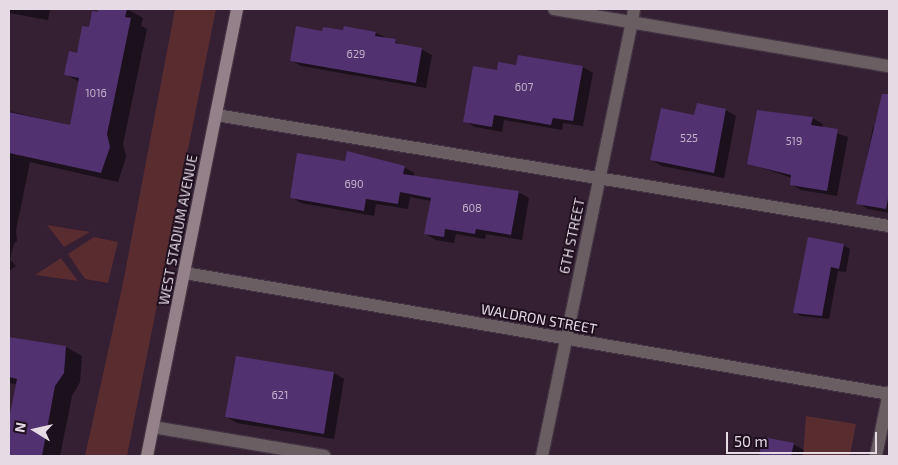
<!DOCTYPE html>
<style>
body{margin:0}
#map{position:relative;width:898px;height:465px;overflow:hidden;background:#291827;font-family:"Exo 2",sans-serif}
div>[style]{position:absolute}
.built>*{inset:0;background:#341f33}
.green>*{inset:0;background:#592c30}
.shadow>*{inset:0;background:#0007}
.building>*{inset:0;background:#51316f}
.roads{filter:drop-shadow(1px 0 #433342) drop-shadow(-1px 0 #433342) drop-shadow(0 1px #433342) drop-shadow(0 -1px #433342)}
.lane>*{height:12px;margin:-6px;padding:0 6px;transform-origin:6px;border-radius:6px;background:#6a5e62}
.street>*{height:12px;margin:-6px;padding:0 6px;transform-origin:6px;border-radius:6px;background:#6a5e62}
.secondary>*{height:12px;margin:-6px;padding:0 6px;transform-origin:6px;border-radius:6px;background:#958189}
span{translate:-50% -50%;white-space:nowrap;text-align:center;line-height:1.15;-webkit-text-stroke:4px #1f0f1e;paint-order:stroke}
.number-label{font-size:11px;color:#c1b0c8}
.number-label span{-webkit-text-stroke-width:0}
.street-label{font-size:14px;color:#e6dbe5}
.frame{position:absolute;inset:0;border:10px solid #e6dbe5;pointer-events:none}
.north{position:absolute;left:10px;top:405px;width:50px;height:50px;-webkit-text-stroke:4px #1f0f1e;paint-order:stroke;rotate:280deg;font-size:14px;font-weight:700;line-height:20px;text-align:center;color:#e6dbe5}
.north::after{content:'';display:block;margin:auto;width:18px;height:22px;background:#e6dbe5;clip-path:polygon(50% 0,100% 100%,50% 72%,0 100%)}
.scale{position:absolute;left:726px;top:432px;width:151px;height:22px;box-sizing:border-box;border:2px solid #e6dbe5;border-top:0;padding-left:6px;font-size:15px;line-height:18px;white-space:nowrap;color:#e6dbe5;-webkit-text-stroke:4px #1f0f1e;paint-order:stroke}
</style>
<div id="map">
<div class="built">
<i style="clip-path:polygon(9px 9px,889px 9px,889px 456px,9px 456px)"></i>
</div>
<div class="green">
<i style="clip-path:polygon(175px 9px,216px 9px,127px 456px,85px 456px,123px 283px)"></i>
<i style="clip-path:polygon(47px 225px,90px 232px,64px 247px)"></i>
<i style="clip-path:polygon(94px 237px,118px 242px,108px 283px,85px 279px,68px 254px)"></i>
<i style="clip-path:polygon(61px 258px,78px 281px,35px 275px)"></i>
<i style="clip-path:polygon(806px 416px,856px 424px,850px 456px,803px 456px)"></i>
</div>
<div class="shadow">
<i style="clip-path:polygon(9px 9px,50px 9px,48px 20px,9px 13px)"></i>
<i style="clip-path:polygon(100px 9px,127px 9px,143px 18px,141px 26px,147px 29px,123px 144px,126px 157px,118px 182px,30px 162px,16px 230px,17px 241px,14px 243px,10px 260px,16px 266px,9px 271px,9px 111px,71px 126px,79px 82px,66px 74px)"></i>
<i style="clip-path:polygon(323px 32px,376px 33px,405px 46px,421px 49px,432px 55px,426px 88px,301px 66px,291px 60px)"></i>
<i style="clip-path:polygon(517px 67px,583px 67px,593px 73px,583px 126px,563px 123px,562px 130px,504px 120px,502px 132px,475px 127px,465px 121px,498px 71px)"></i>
<i style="clip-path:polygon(698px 105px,726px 110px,736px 116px,724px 178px,662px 166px,652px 160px,695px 116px)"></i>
<i style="clip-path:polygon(812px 118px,823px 124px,822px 128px,848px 137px,837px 196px,801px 190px,791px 184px,792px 178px,748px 163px)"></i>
<i style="clip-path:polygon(878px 119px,889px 121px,889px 213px,868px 209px,858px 203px,873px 127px,876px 127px)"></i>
<i style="clip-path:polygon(346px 162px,404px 167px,414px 173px,414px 177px,518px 192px,529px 198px,522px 240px,486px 234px,485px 239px,456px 234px,454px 243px,436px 240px,426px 234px,431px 201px,410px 197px,408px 209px,376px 204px,374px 216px,301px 203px,291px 197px)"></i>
<i style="clip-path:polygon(843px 245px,850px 249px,846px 272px,838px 271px,829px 319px,801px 316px,794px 312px)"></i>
<i style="clip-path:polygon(9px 337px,66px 347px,82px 356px,80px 382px,72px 396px,60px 456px,9px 456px,9px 426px,17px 384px,9px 383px)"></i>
<i style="clip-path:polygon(334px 373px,344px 379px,334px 439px,237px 423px,227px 417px)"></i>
<i style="clip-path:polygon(764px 439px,793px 444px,804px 450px,802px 456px,760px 456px)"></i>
</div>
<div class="building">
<i style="clip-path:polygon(98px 9px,127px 9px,125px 17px,131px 18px,107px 134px,110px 147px,101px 173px,9px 153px,9px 112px,70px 125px,79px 78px,64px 75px,69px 51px,77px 53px,82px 26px,89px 27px,92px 11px,98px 12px)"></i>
<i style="clip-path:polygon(296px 26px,322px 31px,323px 27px,343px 30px,344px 26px,376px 32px,375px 36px,396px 39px,395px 43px,422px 48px,416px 83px,290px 61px)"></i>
<i style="clip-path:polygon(518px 55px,583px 66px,573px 121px,553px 118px,551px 125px,494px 115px,492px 127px,463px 122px,473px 66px,497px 70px,498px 62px,516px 65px)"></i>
<i style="clip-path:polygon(882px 94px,889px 94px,889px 193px,886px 209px,856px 204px)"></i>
<i style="clip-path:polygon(697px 103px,726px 109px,714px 173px,650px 160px,661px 108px,694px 115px)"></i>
<i style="clip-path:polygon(757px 110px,813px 117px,811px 125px,838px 129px,827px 191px,790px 185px,791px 175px,747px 164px)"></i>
<i style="clip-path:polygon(347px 151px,405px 166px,403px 174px,519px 191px,511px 235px,476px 229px,475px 234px,445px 229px,444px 237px,424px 234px,431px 198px,400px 192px,398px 204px,366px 199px,364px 211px,290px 198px,297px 153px,345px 161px)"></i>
<i style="clip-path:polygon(808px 237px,844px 244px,839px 269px,831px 267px,822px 316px,793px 313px)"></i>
<i style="clip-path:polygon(9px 337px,66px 346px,64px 373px,55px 386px,42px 456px,9px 456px,9px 419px,17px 379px,9px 377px)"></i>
<i style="clip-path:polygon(236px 356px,334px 372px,324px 434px,225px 417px)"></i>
<i style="clip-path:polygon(763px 437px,794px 443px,791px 456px,759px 456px)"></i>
</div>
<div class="roads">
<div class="lane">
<i style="left:632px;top:22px;width:13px;rotate:-81deg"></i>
<i style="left:216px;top:115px;width:682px;rotate:9.37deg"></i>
<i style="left:153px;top:427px;width:174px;rotate:9.6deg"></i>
</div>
<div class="street">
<i style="left:554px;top:9px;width:340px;rotate:9.7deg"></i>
<i style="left:185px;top:273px;width:714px;rotate:9.75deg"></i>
<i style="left:542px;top:456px;width:443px;rotate:-78.3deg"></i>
<i style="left:876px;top:456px;width:65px;rotate:-78.5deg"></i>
</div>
<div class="secondary">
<i style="left:147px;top:456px;width:456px;rotate:-78.6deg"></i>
</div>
</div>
<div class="number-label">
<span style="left:356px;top:54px">629</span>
<span style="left:524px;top:87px">607</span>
<span style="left:96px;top:93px">1016</span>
<span style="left:689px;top:138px">525</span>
<span style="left:794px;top:141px">519</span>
<span style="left:354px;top:184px">690</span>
<span style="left:472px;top:208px">608</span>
<span style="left:280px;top:395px">621</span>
</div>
<div class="street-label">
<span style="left:178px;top:230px;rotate:-79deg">WEST STADIUM AVENUE</span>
<span style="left:572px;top:236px;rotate:-78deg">6TH STREET</span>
<span style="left:539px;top:319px;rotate:10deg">WALDRON STREET</span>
</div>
<div class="frame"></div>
<div class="north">N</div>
<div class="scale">50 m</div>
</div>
